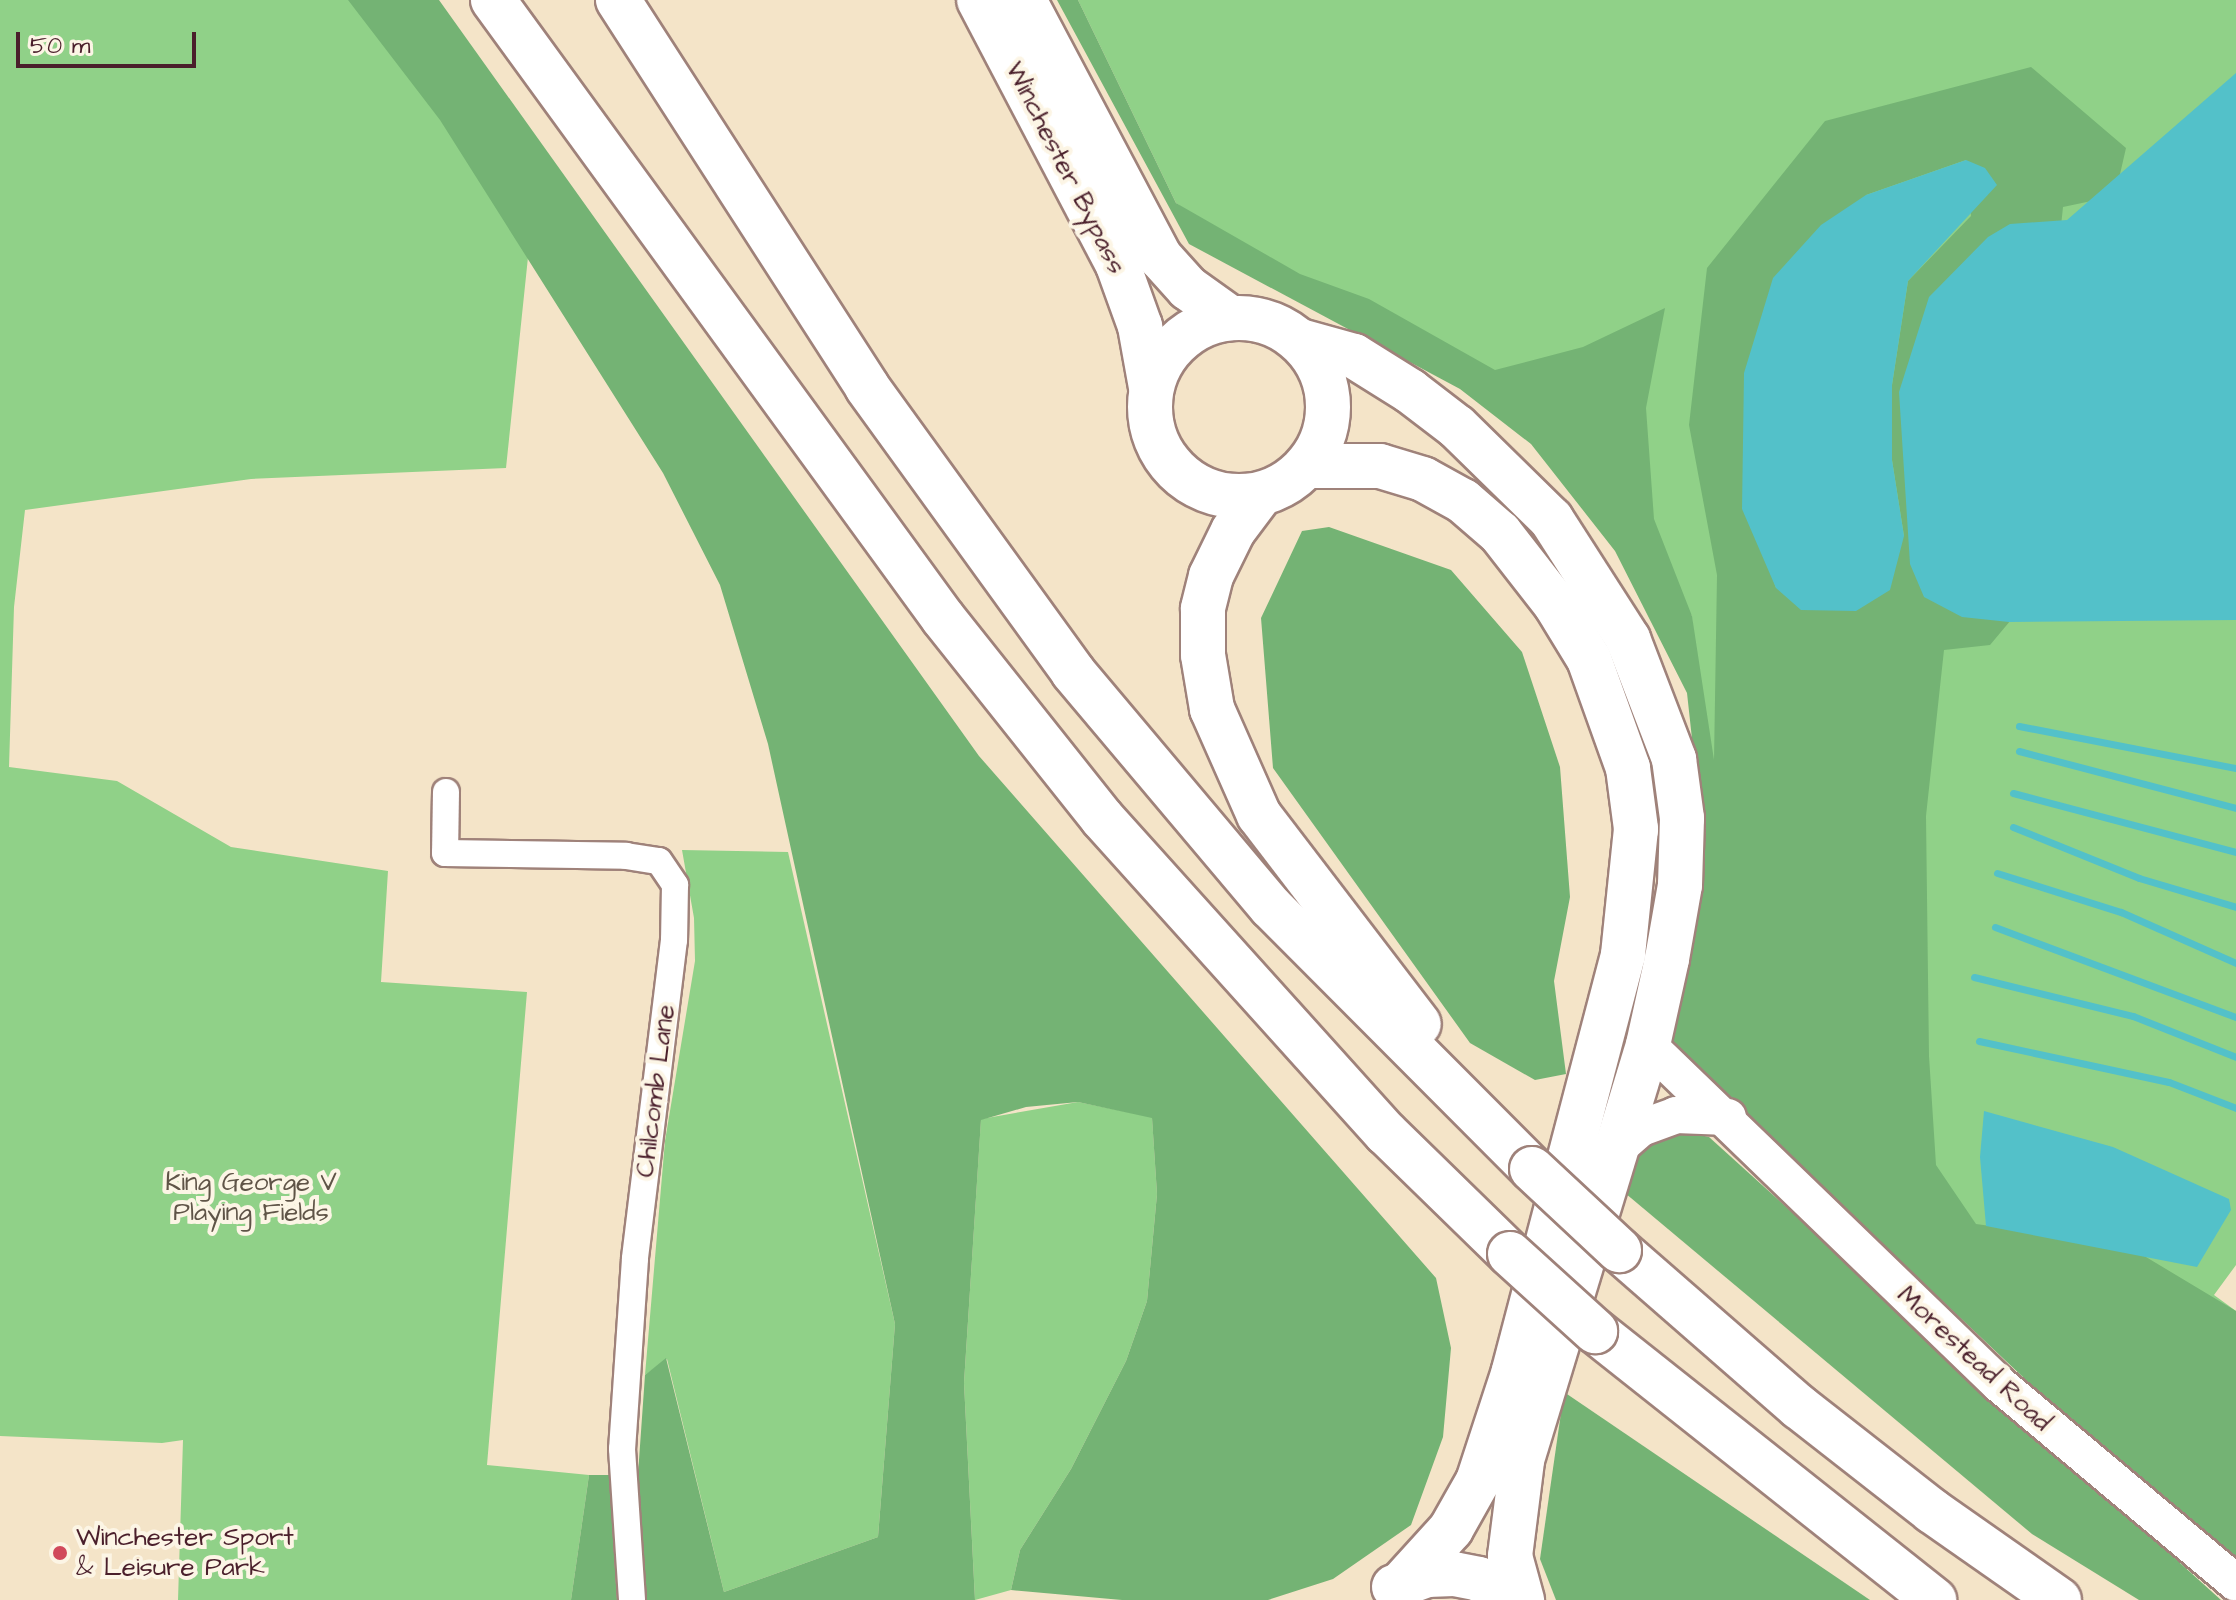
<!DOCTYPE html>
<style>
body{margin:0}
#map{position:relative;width:2236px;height:1600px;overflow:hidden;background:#f4e4c8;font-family:"Architects Daughter",sans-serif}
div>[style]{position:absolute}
.green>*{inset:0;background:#90d188}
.forest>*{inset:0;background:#74b374}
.water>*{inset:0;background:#53c1c9}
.stream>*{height:7px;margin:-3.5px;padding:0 3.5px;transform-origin:3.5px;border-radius:3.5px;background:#53c1c9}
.roads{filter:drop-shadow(2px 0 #9f827a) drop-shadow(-2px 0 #9f827a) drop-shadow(0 2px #9f827a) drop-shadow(0 -2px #9f827a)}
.street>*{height:26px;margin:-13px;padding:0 13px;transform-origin:13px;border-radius:13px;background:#fff}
.secondary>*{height:36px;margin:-18px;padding:0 18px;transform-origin:18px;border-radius:18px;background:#fff}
.highway>*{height:44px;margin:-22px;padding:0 22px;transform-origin:22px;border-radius:22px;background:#fff}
.highway>.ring{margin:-22px;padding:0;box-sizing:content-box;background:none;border:44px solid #fff;border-radius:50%}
.bridges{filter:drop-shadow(2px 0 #9f827a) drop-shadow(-2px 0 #9f827a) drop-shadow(0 2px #9f827a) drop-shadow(0 -2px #9f827a)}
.highway-bridge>*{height:44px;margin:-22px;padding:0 22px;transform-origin:22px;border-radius:22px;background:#fff}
.dots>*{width:22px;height:22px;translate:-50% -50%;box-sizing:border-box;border:4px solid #fcf5e5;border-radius:50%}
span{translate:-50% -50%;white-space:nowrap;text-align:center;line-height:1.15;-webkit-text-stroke:8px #fcf5e5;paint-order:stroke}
.street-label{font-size:26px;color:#4a1f2b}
.park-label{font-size:26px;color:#5f5447}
.poi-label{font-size:26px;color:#4a1f2b}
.left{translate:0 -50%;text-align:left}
.scale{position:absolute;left:16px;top:32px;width:180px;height:36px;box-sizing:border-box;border:4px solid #4a1f2b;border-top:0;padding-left:10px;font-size:24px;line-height:28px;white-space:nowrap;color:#4a1f2b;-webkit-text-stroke:6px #fcf5e5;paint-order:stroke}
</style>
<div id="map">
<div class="green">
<i style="clip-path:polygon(0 0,421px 0,537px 171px,506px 468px,251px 479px,25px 510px,14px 607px,9px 767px,117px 781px,231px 847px,388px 871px,381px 982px,527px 992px,487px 1465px,589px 1475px,571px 1600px,178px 1600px,183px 1440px,162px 1443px,0 1436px)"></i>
<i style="clip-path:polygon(1078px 0,2236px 0,2236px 1265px,2214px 1295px,2236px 1311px,2236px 1560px,1697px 909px,1692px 616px,1593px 469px,1253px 258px,1176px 203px)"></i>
<i style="clip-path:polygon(682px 850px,788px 852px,895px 1324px,878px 1537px,724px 1592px,667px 1359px,645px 1375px,665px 1141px,695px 961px,694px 918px)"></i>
<i style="clip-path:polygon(1078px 1102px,1152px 1117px,1157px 1194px,1147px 1301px,1126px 1361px,1071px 1469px,1020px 1550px,1011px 1590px,975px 1600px,964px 1383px,981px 1119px)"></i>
</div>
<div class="forest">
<i style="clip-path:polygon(348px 0,439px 0,979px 756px,1436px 1278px,1451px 1348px,1443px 1437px,1411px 1525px,1333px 1579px,1268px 1600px,1122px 1600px,1011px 1590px,1020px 1550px,1071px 1469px,1126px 1361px,1147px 1301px,1157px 1194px,1152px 1118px,1078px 1102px,1026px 1107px,981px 1120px,964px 1383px,975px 1600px,639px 1600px,632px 1559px,645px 1375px,666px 1358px,724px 1592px,878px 1537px,895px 1324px,768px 744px,720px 585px,663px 473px,440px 120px)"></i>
<i style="clip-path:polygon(evenodd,1057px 0,1078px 0,1176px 203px,1300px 274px,1369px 299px,1495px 370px,1583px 347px,1665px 308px,1646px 408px,1654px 519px,1692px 616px,1714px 760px,1717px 575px,1689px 425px,1707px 268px,1825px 121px,2031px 67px,2126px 148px,2115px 196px,2063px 207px,2021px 608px,1990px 645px,1944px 650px,1926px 816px,1929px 1056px,1936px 1165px,1976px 1224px,2126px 1245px,2236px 1311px,2236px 1560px,2114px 1463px,1667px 1041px,1694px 757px,1687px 693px,1615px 551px,1531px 444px,1460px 389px,1189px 244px,1057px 0,1966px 160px,1971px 216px,1908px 281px,1892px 385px,1892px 460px,1904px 536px,1776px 588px,1765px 555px,1866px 195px,1966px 160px)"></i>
<i style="clip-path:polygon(1329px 527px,1451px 570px,1522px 652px,1560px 767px,1570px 897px,1554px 981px,1566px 1074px,1535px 1080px,1470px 1043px,1273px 768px,1261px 618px,1302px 531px)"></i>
<i style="clip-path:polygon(1683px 1131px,1709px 1137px,2221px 1600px,2139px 1600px,2032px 1534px,1625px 1193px,1634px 1150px)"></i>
<i style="clip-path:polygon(1564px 1392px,1870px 1600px,1556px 1600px,1540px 1559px)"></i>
<i style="clip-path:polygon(589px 1475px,609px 1475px,617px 1600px,571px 1600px)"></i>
</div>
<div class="water">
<i style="clip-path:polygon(2236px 73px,2236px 620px,2009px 622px,1962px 617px,1924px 597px,1910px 564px,1899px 392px,1929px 297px,1988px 237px,2010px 224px,2067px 220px)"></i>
<i style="clip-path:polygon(1966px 160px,1985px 168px,1997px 185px,1908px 281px,1892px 385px,1892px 460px,1904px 536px,1890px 590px,1856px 611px,1801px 610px,1776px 588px,1742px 509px,1744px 373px,1773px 278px,1821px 225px,1866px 195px)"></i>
<i style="clip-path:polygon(1984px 1111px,2113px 1147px,2229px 1199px,2231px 1210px,2197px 1267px,1986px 1226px,1980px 1157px)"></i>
</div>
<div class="stream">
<i style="left:2019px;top:726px;width:221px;rotate:11deg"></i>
<i style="left:2019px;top:751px;width:224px;rotate:14.7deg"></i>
<i style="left:2013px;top:793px;width:231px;rotate:14.8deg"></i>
<i style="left:2013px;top:827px;width:136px;rotate:22deg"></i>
<i style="left:2139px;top:878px;width:101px;rotate:16.6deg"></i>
<i style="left:1997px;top:873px;width:130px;rotate:17.5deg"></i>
<i style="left:2121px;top:912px;width:126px;rotate:23.9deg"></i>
<i style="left:1995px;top:927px;width:257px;rotate:20.5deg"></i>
<i style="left:1974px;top:977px;width:164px;rotate:13.8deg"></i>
<i style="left:2133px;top:1016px;width:111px;rotate:21.7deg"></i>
<i style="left:1979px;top:1041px;width:194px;rotate:12.2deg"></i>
<i style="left:2169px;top:1082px;width:72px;rotate:21.2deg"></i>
</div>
<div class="roads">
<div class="street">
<i style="left:446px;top:792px;width:61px;rotate:90.9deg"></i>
<i style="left:445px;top:853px;width:181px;rotate:0.9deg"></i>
<i style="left:626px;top:856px;width:33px;rotate:9deg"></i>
<i style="left:659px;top:861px;width:29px;rotate:56deg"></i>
<i style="left:675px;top:885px;width:55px;rotate:91deg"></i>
<i style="left:674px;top:940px;width:321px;rotate:97deg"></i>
<i style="left:635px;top:1259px;width:190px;rotate:93.9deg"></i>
<i style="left:622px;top:1449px;width:151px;rotate:86.2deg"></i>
</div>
<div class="secondary">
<i style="left:1648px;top:1045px;width:488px;rotate:44deg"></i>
<i style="left:1999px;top:1384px;width:309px;rotate:40deg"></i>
<i style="left:1617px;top:1149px;width:32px;rotate:-41deg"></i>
<i style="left:1641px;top:1128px;width:37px;rotate:-20deg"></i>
<i style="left:1676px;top:1115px;width:52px;rotate:2.2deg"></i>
</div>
<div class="highway">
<i style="left:493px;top:0;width:764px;rotate:53.94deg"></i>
<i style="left:943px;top:618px;width:256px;rotate:51.5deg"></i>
<i style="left:1102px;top:818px;width:424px;rotate:48deg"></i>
<i style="left:1386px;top:1133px;width:173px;rotate:44.3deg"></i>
<i style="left:618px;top:0;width:460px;rotate:57.2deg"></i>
<i style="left:867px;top:387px;width:352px;rotate:54.1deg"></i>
<i style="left:1073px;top:672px;width:307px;rotate:49.9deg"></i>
<i style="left:1271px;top:907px;width:370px;rotate:45.1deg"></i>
<i style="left:979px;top:0;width:299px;rotate:62.3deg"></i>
<i style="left:1118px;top:265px;width:65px;rotate:70.2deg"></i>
<i style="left:1140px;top:326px;width:62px;rotate:79.8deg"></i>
<i style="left:1024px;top:0;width:291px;rotate:62.1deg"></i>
<i style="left:1160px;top:257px;width:42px;rotate:47.9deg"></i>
<i style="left:1188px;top:288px;width:52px;rotate:35.5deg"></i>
<i class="ring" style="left:1150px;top:318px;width:134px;height:134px"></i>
<i style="left:1300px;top:341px;width:56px;rotate:15.5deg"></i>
<i style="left:1354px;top:356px;width:66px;rotate:32deg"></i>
<i style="left:1410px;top:391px;width:59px;rotate:37.5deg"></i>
<i style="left:1457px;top:427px;width:132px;rotate:44.4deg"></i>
<i style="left:1551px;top:519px;width:143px;rotate:57.3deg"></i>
<i style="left:1628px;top:639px;width:129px;rotate:69deg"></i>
<i style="left:1674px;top:759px;width:60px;rotate:82.3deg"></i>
<i style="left:1682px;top:818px;width:67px;rotate:91.7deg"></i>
<i style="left:1680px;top:885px;width:75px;rotate:100deg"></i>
<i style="left:1667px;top:959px;width:88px;rotate:102.5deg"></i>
<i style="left:1648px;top:1045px;width:435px;rotate:106.9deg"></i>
<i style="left:1522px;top:1461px;width:96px;rotate:97.2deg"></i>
<i style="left:1510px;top:1556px;width:46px;rotate:74.7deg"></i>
<i style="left:1308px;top:466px;width:72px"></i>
<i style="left:1380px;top:466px;width:45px;rotate:16.8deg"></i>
<i style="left:1423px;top:479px;width:46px;rotate:28.8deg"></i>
<i style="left:1463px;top:501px;width:49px;rotate:40.9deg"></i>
<i style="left:1500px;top:533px;width:91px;rotate:52.1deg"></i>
<i style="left:1556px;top:605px;width:63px;rotate:58.6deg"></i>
<i style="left:1589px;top:659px;width:116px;rotate:70.3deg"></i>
<i style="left:1628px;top:768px;width:62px;rotate:82.5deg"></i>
<i style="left:1636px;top:829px;width:127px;rotate:95.9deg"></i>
<i style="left:1623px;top:955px;width:430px;rotate:104.7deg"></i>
<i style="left:1514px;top:1371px;width:116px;rotate:108.1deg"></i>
<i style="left:1478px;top:1481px;width:55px;rotate:119.4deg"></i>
<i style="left:1451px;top:1529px;width:73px;rotate:132.2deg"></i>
<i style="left:1260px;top:495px;width:45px;rotate:126.9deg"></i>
<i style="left:1233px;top:531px;width:50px;rotate:116.1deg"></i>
<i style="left:1211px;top:576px;width:34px;rotate:104deg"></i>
<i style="left:1203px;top:609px;width:46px;rotate:90deg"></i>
<i style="left:1203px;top:655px;width:55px;rotate:80.5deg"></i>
<i style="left:1212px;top:709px;width:116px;rotate:66.1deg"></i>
<i style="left:1259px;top:815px;width:263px;rotate:52.6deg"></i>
<i style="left:1619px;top:1250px;width:239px;rotate:41.1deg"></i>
<i style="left:1799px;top:1407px;width:169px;rotate:38deg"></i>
<i style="left:1932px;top:1511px;width:155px;rotate:35deg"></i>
<i style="left:1595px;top:1331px;width:433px;rotate:38.4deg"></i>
<i style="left:1394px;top:1587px;width:35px;rotate:-20deg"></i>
<i style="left:1427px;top:1575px;width:27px;rotate:-2deg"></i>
<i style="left:1454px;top:1574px;width:25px;rotate:11deg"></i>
<i style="left:1479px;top:1579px;width:43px;rotate:29.6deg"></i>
</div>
</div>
<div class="bridges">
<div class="highway-bridge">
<i style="left:1532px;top:1169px;width:119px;rotate:43deg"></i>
<i style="left:1510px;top:1254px;width:115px;rotate:42.2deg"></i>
</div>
</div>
<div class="dots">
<i style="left:60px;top:1553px;background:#d1495b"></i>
</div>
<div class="street-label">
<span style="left:1065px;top:168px;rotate:63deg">Winchester Bypass</span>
<span style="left:656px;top:1091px;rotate:-83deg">Chilcomb Lane</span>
<span style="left:1974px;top:1359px;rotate:43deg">Morestead Road</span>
</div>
<div class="park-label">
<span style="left:251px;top:1198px">King George V<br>Playing Fields</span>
</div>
<div class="poi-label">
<span class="left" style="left:76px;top:1553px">Winchester Sport<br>&amp; Leisure Park</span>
</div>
<div class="scale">50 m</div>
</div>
